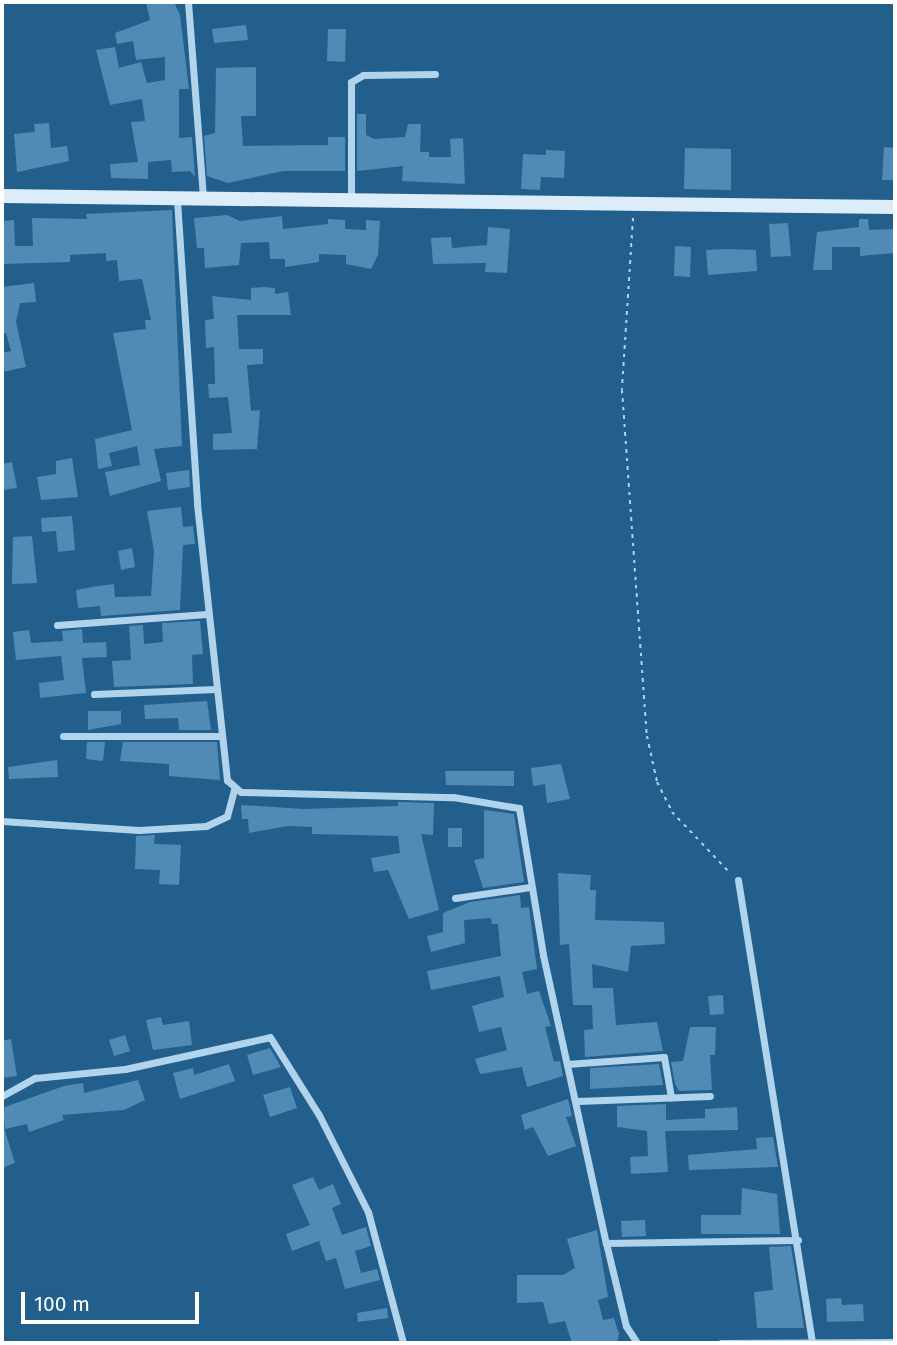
<!DOCTYPE html>
<style>
body{margin:0}
#map{position:relative;width:897px;height:1345px;overflow:hidden;background:#235f8c;font-family:"Fira Sans",sans-serif}
div>[style]{position:absolute}
.building>*{inset:0;background:#508bb5}
.path>*{height:2px;margin-top:-1px;transform-origin:0;background:repeating-linear-gradient(90deg,#b1d3eb 0 3.5px,transparent 0 8.5px)}
.street>*{height:7px;margin:-3.5px;padding:0 3.5px;transform-origin:3.5px;border-radius:3.5px;background:#b1d3eb}
.secondary>*{height:14px;margin:-7px;padding:0 7px;transform-origin:7px;border-radius:7px;background:#dcecf9}
span{translate:-50% -50%;white-space:nowrap;text-align:center;line-height:1.15;-webkit-text-stroke:6px #235f8c;paint-order:stroke}
.frame{position:absolute;inset:0;border:4px solid #fff;pointer-events:none}
.scale{position:absolute;left:21px;top:1292px;width:178px;height:32px;box-sizing:border-box;border:4px solid #fff;border-top:0;padding-left:9px;font-size:21px;line-height:24px;white-space:nowrap;color:#fff;-webkit-text-stroke:5px #235f8c;paint-order:stroke}
</style>
<div id="map">
<div class="building">
<i style="clip-path:polygon(146px 2px,174px 2px,180px 15px,189px 89px,179px 89px,179px 138px,192px 137px,195px 177px,190px 171px,172px 172px,171px 160px,148px 162px,148px 179px,111px 178px,110px 164px,138px 162px,131px 122px,145px 121px,142px 99px,110px 105px,96px 50px,115px 47px,119px 68px,141px 62px,147px 83px,165px 80px,165px 57px,136px 60px,133px 41px,117px 44px,115px 33px,150px 20px)"></i>
<i style="clip-path:polygon(246px 25px,248px 40px,214px 43px,212px 29px)"></i>
<i style="clip-path:polygon(328px 29px,346px 29px,345px 62px,327px 61px)"></i>
<i style="clip-path:polygon(256px 67px,256px 116px,241px 116px,243px 146px,328px 145px,328px 137px,345px 137px,345px 171px,283px 171px,228px 183px,207px 176px,204px 136px,215px 133px,216px 68px)"></i>
<i style="clip-path:polygon(357px 114px,366px 114px,366px 135px,374px 139px,405px 137px,408px 124px,421px 124px,420px 152px,429px 152px,429px 157px,451px 157px,450px 139px,463px 138px,465px 184px,402px 181px,403px 166px,357px 171px)"></i>
<i style="clip-path:polygon(49px 123px,51px 148px,67px 146px,69px 161px,17px 172px,14px 134px,35px 132px,34px 124px)"></i>
<i style="clip-path:polygon(884px 147px,895px 148px,895px 180px,882px 180px)"></i>
<i style="clip-path:polygon(685px 148px,731px 149px,731px 190px,684px 189px)"></i>
<i style="clip-path:polygon(546px 150px,565px 151px,564px 178px,541px 177px,540px 190px,521px 189px,523px 154px,546px 155px)"></i>
<i style="clip-path:polygon(172px 210px,182px 446px,154px 449px,161px 481px,110px 496px,105px 472px,140px 465px,137px 446px,109px 453px,112px 466px,98px 469px,95px 439px,132px 430px,113px 333px,146px 329px,145px 320px,151px 320px,142px 279px,119px 281px,117px 260px,106px 261px,106px 253px,70px 255px,70px 262px,2px 264px,2px 221px,14px 220px,15px 246px,33px 246px,32px 218px,87px 219px,86px 214px)"></i>
<i style="clip-path:polygon(227px 215px,240px 221px,282px 216px,283px 229px,328px 224px,328px 219px,345px 220px,345px 229px,366px 230px,366px 220px,380px 221px,378px 255px,371px 269px,346px 264px,346px 255px,319px 254px,319px 262px,285px 267px,285px 259px,270px 259px,269px 242px,241px 243px,239px 265px,205px 268px,204px 248px,197px 248px,194px 218px)"></i>
<i style="clip-path:polygon(859px 219px,868px 219px,869px 230px,895px 229px,895px 253px,860px 256px,860px 247px,832px 247px,832px 270px,813px 270px,817px 232px,859px 227px)"></i>
<i style="clip-path:polygon(788px 223px,791px 256px,771px 257px,769px 224px)"></i>
<i style="clip-path:polygon(488px 227px,510px 229px,507px 273px,485px 272px,486px 263px,433px 264px,431px 238px,451px 237px,452px 248px,487px 245px)"></i>
<i style="clip-path:polygon(675px 246px,691px 247px,690px 277px,674px 276px)"></i>
<i style="clip-path:polygon(723px 249px,756px 250px,757px 271px,708px 275px,706px 250px)"></i>
<i style="clip-path:polygon(34px 283px,36px 302px,20px 303px,16px 322px,26px 367px,2px 372px,2px 353px,11px 351px,6px 333px,2px 333px,2px 287px)"></i>
<i style="clip-path:polygon(264px 287px,275px 288px,275px 294px,288px 292px,291px 315px,237px 315px,239px 349px,263px 349px,263px 364px,247px 365px,251px 411px,260px 410px,257px 449px,213px 450px,213px 434px,232px 433px,228px 397px,209px 398px,208px 384px,215px 384px,214px 347px,206px 348px,205px 320px,214px 319px,212px 296px,251px 300px,251px 288px)"></i>
<i style="clip-path:polygon(72px 458px,78px 497px,41px 500px,37px 477px,56px 474px,56px 461px)"></i>
<i style="clip-path:polygon(12px 462px,17px 488px,3px 490px,2px 464px)"></i>
<i style="clip-path:polygon(189px 470px,190px 487px,168px 490px,166px 473px)"></i>
<i style="clip-path:polygon(181px 507px,183px 527px,193px 526px,195px 544px,183px 545px,180px 610px,101px 616px,100px 606px,78px 608px,76px 590px,98px 586px,114px 584px,115px 597px,151px 596px,154px 551px,147px 511px)"></i>
<i style="clip-path:polygon(72px 516px,75px 550px,58px 552px,56px 531px,42px 532px,41px 518px)"></i>
<i style="clip-path:polygon(32px 536px,37px 583px,12px 584px,13px 537px)"></i>
<i style="clip-path:polygon(132px 548px,135px 567px,121px 570px,118px 551px)"></i>
<i style="clip-path:polygon(200px 621px,203px 654px,192px 655px,193px 684px,114px 687px,112px 661px,131px 660px,129px 626px,143px 625px,144px 644px,163px 642px,162px 623px)"></i>
<i style="clip-path:polygon(82px 629px,83px 643px,106px 642px,107px 657px,82px 658px,86px 693px,40px 698px,39px 683px,64px 680px,61px 656px,16px 660px,13px 632px,29px 630px,31px 643px,63px 641px,62px 631px)"></i>
<i style="clip-path:polygon(207px 701px,211px 730px,179px 730px,178px 718px,145px 719px,144px 705px)"></i>
<i style="clip-path:polygon(88px 711px,121px 711px,121px 724px,88px 730px)"></i>
<i style="clip-path:polygon(87px 742px,105px 742px,103px 761px,86px 759px)"></i>
<i style="clip-path:polygon(123px 742px,217px 742px,220px 780px,169px 776px,169px 764px,120px 761px)"></i>
<i style="clip-path:polygon(57px 760px,58px 777px,9px 779px,8px 767px)"></i>
<i style="clip-path:polygon(561px 764px,570px 799px,547px 803px,545px 784px,533px 786px,531px 768px)"></i>
<i style="clip-path:polygon(445px 771px,514px 771px,514px 786px,446px 785px)"></i>
<i style="clip-path:polygon(398px 802px,434px 803px,433px 835px,421px 834px,439px 910px,409px 919px,388px 870px,374px 872px,371px 858px,400px 853px,398px 836px,312px 834px,312px 827px,288px 826px,249px 833px,248px 819px,242px 819px,241px 805px,304px 809px,398px 806px)"></i>
<i style="clip-path:polygon(484px 810px,514px 814px,524px 882px,483px 888px,474px 860px,484px 858px)"></i>
<i style="clip-path:polygon(448px 828px,462px 828px,462px 847px,448px 847px)"></i>
<i style="clip-path:polygon(155px 835px,154px 844px,181px 845px,179px 885px,159px 884px,160px 870px,135px 869px,136px 836px)"></i>
<i style="clip-path:polygon(558px 873px,591px 875px,590px 890px,596px 890px,595px 920px,664px 922px,665px 944px,631px 946px,628px 972px,592px 964px,593px 988px,613px 988px,616px 1025px,657px 1022px,663px 1051px,585px 1057px,584px 1030px,593px 1029px,592px 1005px,573px 1005px,569px 944px,560px 945px)"></i>
<i style="clip-path:polygon(520px 895px,521px 908px,529px 907px,537px 969px,522px 972px,527px 994px,539px 991px,551px 1026px,545px 1027px,554px 1062px,560px 1061px,563px 1076px,527px 1087px,522px 1067px,480px 1074px,475px 1059px,507px 1050px,501px 1027px,479px 1032px,472px 1006px,504px 997px,500px 976px,431px 990px,427px 971px,501px 956px,498px 924px,492px 924px,491px 918px,464px 920px,465px 943px,431px 952px,427px 936px,443px 932px,443px 913px,470px 902px)"></i>
<i style="clip-path:polygon(723px 995px,724px 1014px,710px 1015px,708px 996px)"></i>
<i style="clip-path:polygon(161px 1017px,163px 1025px,189px 1021px,192px 1045px,153px 1050px,146px 1020px)"></i>
<i style="clip-path:polygon(690px 1027px,716px 1027px,715px 1055px,710px 1055px,712px 1090px,679px 1091px,675px 1084px,671px 1062px,683px 1061px)"></i>
<i style="clip-path:polygon(125px 1035px,130px 1051px,114px 1056px,109px 1040px)"></i>
<i style="clip-path:polygon(11px 1039px,17px 1076px,2px 1078px,2px 1041px)"></i>
<i style="clip-path:polygon(270px 1048px,281px 1067px,253px 1075px,247px 1055px)"></i>
<i style="clip-path:polygon(229px 1064px,235px 1081px,180px 1099px,173px 1073px,193px 1068px,194px 1075px)"></i>
<i style="clip-path:polygon(659px 1064px,663px 1085px,590px 1089px,590px 1068px)"></i>
<i style="clip-path:polygon(138px 1080px,145px 1100px,124px 1110px,62px 1115px,64px 1120px,29px 1132px,27px 1124px,5px 1129px,2px 1108px,64px 1086px,83px 1083px,84px 1093px)"></i>
<i style="clip-path:polygon(290px 1087px,297px 1108px,270px 1117px,263px 1095px)"></i>
<i style="clip-path:polygon(568px 1099px,572px 1116px,566px 1117px,576px 1146px,548px 1156px,533px 1127px,525px 1130px,521px 1115px)"></i>
<i style="clip-path:polygon(666px 1104px,666px 1120px,705px 1118px,705px 1109px,737px 1107px,738px 1130px,665px 1131px,668px 1172px,631px 1174px,630px 1157px,648px 1156px,647px 1131px,617px 1127px,617px 1106px)"></i>
<i style="clip-path:polygon(4px 1128px,15px 1163px,2px 1168px,2px 1129px)"></i>
<i style="clip-path:polygon(773px 1137px,778px 1167px,689px 1170px,688px 1155px,757px 1149px,756px 1138px)"></i>
<i style="clip-path:polygon(313px 1177px,319px 1190px,333px 1184px,341px 1204px,332px 1208px,342px 1235px,366px 1227px,371px 1246px,355px 1251px,361px 1273px,377px 1269px,380px 1280px,345px 1289px,336px 1258px,326px 1261px,319px 1241px,292px 1251px,286px 1234px,310px 1225px,292px 1185px)"></i>
<i style="clip-path:polygon(742px 1188px,777px 1194px,780px 1234px,701px 1234px,701px 1215px,741px 1215px)"></i>
<i style="clip-path:polygon(645px 1220px,646px 1236px,622px 1237px,621px 1221px)"></i>
<i style="clip-path:polygon(597px 1230px,608px 1297px,598px 1300px,603px 1320px,614px 1318px,619px 1334px,617px 1343px,572px 1343px,565px 1321px,549px 1324px,543px 1302px,517px 1303px,517px 1275px,563px 1275px,575px 1268px,567px 1239px)"></i>
<i style="clip-path:polygon(791px 1246px,804px 1328px,757px 1328px,754px 1292px,773px 1290px,769px 1247px)"></i>
<i style="clip-path:polygon(841px 1298px,842px 1305px,863px 1304px,864px 1321px,827px 1322px,826px 1299px)"></i>
<i style="clip-path:polygon(387px 1308px,388px 1318px,358px 1322px,357px 1313px)"></i>
</div>
<div class="path">
<i style="left:633px;top:218px;width:172px;rotate:93.7deg"></i>
<i style="left:622px;top:390px;width:347px;rotate:85.9deg"></i>
<i style="left:647px;top:736px;width:47px;rotate:77.7deg"></i>
<i style="left:657px;top:782px;width:34px;rotate:63deg"></i>
<i style="left:672px;top:812px;width:84px;rotate:46.4deg"></i>
</div>
<div class="street">
<i style="left:188px;top:2px;width:198px;rotate:85.6deg"></i>
<i style="left:177px;top:200px;width:305px;rotate:86.2deg"></i>
<i style="left:197px;top:504px;width:278px;rotate:83.8deg"></i>
<i style="left:227px;top:780px;width:18px;rotate:41deg"></i>
<i style="left:241px;top:792px;width:212px;rotate:1.4deg"></i>
<i style="left:453px;top:797px;width:67px;rotate:9.5deg"></i>
<i style="left:519px;top:808px;width:149px;rotate:80.7deg"></i>
<i style="left:543px;top:955px;width:295px;rotate:77.7deg"></i>
<i style="left:606px;top:1243px;width:85px;rotate:76.5deg"></i>
<i style="left:626px;top:1326px;width:20px;rotate:57deg"></i>
<i style="left:351px;top:201px;width:119px;rotate:-90deg"></i>
<i style="left:351px;top:82px;width:14px;rotate:-30deg"></i>
<i style="left:363px;top:75px;width:72px;rotate:-0.8deg"></i>
<i style="left:57px;top:625px;width:150px;rotate:-4.2deg"></i>
<i style="left:94px;top:694px;width:122px;rotate:-2.3deg"></i>
<i style="left:63px;top:736px;width:159px"></i>
<i style="left:2px;top:821px;width:137px;rotate:3.8deg"></i>
<i style="left:139px;top:830px;width:67px;rotate:-3.4deg"></i>
<i style="left:206px;top:826px;width:23px;rotate:-25deg"></i>
<i style="left:227px;top:816px;width:27px;rotate:-75deg"></i>
<i style="left:738px;top:880px;width:467px;rotate:80.9deg"></i>
<i style="left:455px;top:898px;width:76px;rotate:-8.3deg"></i>
<i style="left:567px;top:1064px;width:97px;rotate:-4.1deg"></i>
<i style="left:664px;top:1057px;width:41px;rotate:80.1deg"></i>
<i style="left:2px;top:1096px;width:38px;rotate:-29deg"></i>
<i style="left:35px;top:1078px;width:90px;rotate:-5.7deg"></i>
<i style="left:125px;top:1069px;width:148px;rotate:-12.4deg"></i>
<i style="left:270px;top:1037px;width:92px;rotate:57.9deg"></i>
<i style="left:319px;top:1115px;width:109px;rotate:63.2deg"></i>
<i style="left:368px;top:1212px;width:136px;rotate:75deg"></i>
<i style="left:578px;top:1101px;width:132px;rotate:-2.2deg"></i>
<i style="left:606px;top:1243px;width:192px;rotate:-0.9deg"></i>
<i style="left:721px;top:1343px;width:174px;rotate:-0.3deg"></i>
</div>
<div class="secondary">
<i style="left:2px;top:196px;width:893px;rotate:0.71deg"></i>
</div>
<div class="frame"></div>
<div class="scale">100 m</div>
</div>
